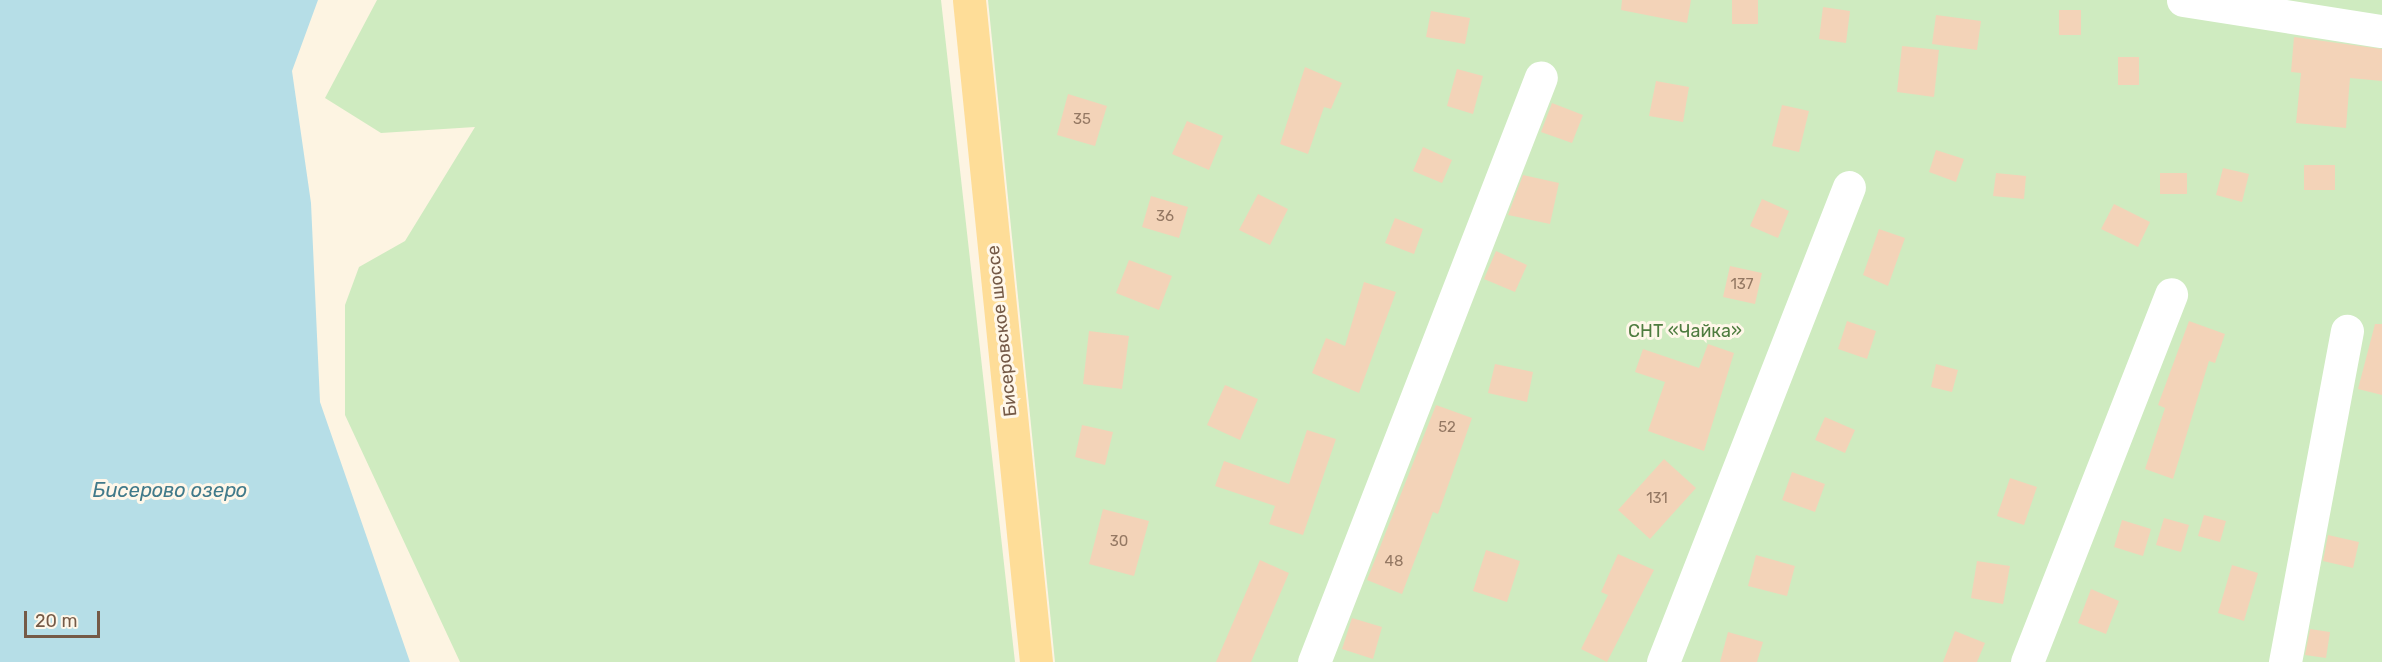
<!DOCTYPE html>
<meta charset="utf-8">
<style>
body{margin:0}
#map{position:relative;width:2382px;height:662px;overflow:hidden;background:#fdf4e2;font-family:Rubik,sans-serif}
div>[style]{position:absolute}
.green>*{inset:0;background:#cfebc0}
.water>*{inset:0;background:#b6dee7}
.building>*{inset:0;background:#f3d3b8}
.minor>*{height:33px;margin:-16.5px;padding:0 16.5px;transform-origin:16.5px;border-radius:16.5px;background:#fff}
.major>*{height:33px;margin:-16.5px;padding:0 16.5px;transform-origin:16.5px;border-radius:16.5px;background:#fedd98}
span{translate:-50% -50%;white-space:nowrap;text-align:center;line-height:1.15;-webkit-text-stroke:6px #fff7e9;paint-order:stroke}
.number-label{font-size:15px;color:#947863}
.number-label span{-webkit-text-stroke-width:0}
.street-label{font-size:18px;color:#755a47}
.park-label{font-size:18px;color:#4e7c3f}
.water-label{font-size:20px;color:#417a8a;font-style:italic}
.scale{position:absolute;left:24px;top:611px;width:76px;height:27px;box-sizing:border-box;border:3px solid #755a47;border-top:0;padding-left:8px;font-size:18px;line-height:21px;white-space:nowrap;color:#755a47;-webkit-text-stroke:4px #fff7e9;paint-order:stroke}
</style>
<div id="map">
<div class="green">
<i style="clip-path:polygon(377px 0,941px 0,1015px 662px,460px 662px,345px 415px,345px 305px,359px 267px,405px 241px,475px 127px,381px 133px,325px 98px)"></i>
<i style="clip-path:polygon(988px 0,2382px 0,2382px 662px,1055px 662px)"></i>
</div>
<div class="water">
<i style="clip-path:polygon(0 0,318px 0,292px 71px,311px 203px,320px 402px,410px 662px,0 662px)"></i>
</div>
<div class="building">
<i style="clip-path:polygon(1622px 0,1691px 0,1687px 23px,1621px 10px)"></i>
<i style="clip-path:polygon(1732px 0,1758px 0,1758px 24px,1732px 24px)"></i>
<i style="clip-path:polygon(1823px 7px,1850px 11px,1846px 43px,1819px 39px)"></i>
<i style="clip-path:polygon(2059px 10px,2081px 10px,2081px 35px,2059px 35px)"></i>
<i style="clip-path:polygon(1431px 11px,1470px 18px,1465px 44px,1426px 37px)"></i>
<i style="clip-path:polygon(1936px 15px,1981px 21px,1977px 50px,1932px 44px)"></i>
<i style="clip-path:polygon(2294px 37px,2382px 49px,2382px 81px,2350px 78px,2346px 128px,2296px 123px,2301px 73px,2291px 72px)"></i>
<i style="clip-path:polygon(1902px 46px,1939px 50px,1934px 97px,1897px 92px)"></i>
<i style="clip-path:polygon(2118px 57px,2139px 57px,2139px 85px,2118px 85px)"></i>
<i style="clip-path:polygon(1305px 67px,1342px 83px,1331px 109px,1324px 107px,1308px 154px,1280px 144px)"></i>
<i style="clip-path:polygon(1457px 69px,1483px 76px,1473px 114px,1447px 106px)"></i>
<i style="clip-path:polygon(1656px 81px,1689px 87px,1683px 122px,1649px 116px)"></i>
<i style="clip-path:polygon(1068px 94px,1107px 106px,1095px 146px,1057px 135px)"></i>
<i style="clip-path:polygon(1552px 103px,1583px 115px,1572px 143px,1541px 132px)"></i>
<i style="clip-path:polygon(1782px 105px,1809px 111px,1799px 152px,1772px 146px)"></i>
<i style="clip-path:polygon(1187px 121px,1223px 136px,1209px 170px,1172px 154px)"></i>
<i style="clip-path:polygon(1423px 147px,1452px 160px,1442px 183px,1413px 171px)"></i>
<i style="clip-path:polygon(1936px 150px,1964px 159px,1956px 182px,1929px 172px)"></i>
<i style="clip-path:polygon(2304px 165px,2335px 165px,2335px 190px,2304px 190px)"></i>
<i style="clip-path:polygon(2223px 168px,2249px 174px,2242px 202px,2216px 195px)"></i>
<i style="clip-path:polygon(1996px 173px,2026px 176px,2024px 199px,1993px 196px)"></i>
<i style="clip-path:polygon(2160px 173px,2187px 173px,2187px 194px,2160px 194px)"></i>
<i style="clip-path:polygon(1523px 175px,1559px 183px,1550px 224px,1508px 215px)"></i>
<i style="clip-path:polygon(1258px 194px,1288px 209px,1270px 245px,1239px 230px)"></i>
<i style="clip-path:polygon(1151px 196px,1188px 207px,1179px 238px,1142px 227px)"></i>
<i style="clip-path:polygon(1762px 199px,1789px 211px,1778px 238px,1750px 226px)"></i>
<i style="clip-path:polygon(2114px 204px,2150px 222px,2138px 247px,2101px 229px)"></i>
<i style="clip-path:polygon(1395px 218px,1423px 229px,1414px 254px,1385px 243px)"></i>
<i style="clip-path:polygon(1879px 229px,1905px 238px,1888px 286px,1863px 275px)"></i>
<i style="clip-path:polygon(1496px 251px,1527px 265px,1515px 292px,1484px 279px)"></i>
<i style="clip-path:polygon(1129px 260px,1172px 276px,1159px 310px,1116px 293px)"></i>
<i style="clip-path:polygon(1730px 266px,1762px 273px,1755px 304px,1723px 297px)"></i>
<i style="clip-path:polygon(1364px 282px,1396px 292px,1359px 393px,1312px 373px,1326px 338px,1345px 346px)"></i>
<i style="clip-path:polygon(1847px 321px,1876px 331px,1867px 359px,1838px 349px)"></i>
<i style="clip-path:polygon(2189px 321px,2225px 334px,2215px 363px,2209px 361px,2173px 479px,2145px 469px,2165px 408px,2158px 405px)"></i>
<i style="clip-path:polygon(2375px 324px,2382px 324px,2382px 395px,2358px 389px)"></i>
<i style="clip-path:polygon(1089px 331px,1129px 336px,1122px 389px,1083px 384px)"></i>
<i style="clip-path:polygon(1708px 344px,1734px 353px,1704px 451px,1648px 431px,1665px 382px,1635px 372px,1643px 349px,1699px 368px)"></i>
<i style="clip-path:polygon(1495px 364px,1533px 372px,1527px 402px,1488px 393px)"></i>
<i style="clip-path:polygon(1936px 364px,1958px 370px,1952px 392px,1931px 387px)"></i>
<i style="clip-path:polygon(1225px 385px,1258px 399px,1240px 440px,1207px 425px)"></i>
<i style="clip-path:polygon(1436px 405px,1472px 418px,1438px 514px,1433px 512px,1402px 594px,1367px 580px)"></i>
<i style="clip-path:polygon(1825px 417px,1855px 430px,1845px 453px,1815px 440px)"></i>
<i style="clip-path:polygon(1082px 425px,1113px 432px,1105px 465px,1075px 457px)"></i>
<i style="clip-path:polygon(1307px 430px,1336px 439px,1303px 535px,1269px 524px,1275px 506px,1215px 486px,1224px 461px,1289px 484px)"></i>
<i style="clip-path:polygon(1664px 459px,1696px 488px,1650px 539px,1618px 510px)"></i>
<i style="clip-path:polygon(1792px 472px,1825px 484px,1815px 512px,1782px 500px)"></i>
<i style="clip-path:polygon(2010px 478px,2037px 487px,2024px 525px,1997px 516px)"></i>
<i style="clip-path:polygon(1103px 509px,1149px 521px,1134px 576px,1089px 564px)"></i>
<i style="clip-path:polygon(2204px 515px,2226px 521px,2220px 542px,2198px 536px)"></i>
<i style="clip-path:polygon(2164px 518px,2189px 525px,2181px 552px,2156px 545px)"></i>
<i style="clip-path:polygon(2122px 520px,2151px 529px,2143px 556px,2114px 547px)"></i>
<i style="clip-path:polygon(2328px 535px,2359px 542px,2353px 568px,2323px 561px)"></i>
<i style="clip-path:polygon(1486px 550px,1520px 561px,1507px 602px,1473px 591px)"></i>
<i style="clip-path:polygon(1618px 554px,1654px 570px,1607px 662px,1581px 649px,1608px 595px,1601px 592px)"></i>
<i style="clip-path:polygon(1756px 555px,1795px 566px,1787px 596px,1748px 586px)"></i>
<i style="clip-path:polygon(1260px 560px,1289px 573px,1251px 662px,1216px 662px)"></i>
<i style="clip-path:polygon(1977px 561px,2010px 566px,2003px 604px,1971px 598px)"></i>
<i style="clip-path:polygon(2232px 565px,2258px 573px,2244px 621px,2218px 613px)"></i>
<i style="clip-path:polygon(2091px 589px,2119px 601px,2106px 634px,2078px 623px)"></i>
<i style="clip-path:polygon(1352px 618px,1382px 627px,1373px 659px,1342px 649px)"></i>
<i style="clip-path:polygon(2310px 629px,2330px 632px,2326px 658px,2305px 655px)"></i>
<i style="clip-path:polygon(1955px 631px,1985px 643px,1977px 662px,1943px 662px)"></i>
<i style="clip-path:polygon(1728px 632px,1763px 642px,1757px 662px,1720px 662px)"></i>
</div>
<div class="minor">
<i style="left:2183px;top:0;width:201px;rotate:8.9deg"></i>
<i style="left:1314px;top:662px;width:627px;rotate:-68.79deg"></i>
<i style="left:1663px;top:662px;width:510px;rotate:-68.62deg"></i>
<i style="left:2027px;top:662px;width:395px;rotate:-68.6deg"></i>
<i style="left:2285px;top:662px;width:337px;rotate:-79.4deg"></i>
</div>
<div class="major">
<i style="left:969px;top:0;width:665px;rotate:84.22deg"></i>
</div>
<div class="number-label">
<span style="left:1082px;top:120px">35</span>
<span style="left:1165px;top:217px">36</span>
<span style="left:1742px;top:285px">137</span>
<span style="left:1447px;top:428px">52</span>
<span style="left:1657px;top:499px">131</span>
<span style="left:1119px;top:542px">30</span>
<span style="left:1394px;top:562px">48</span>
</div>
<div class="street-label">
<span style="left:1002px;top:331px;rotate:-96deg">Бисеровское шоссе</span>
</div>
<div class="park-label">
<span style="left:1685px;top:331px">СНТ «Чайка»</span>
</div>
<div class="water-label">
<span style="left:170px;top:490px">Бисерово озеро</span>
</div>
<div class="scale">20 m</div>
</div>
